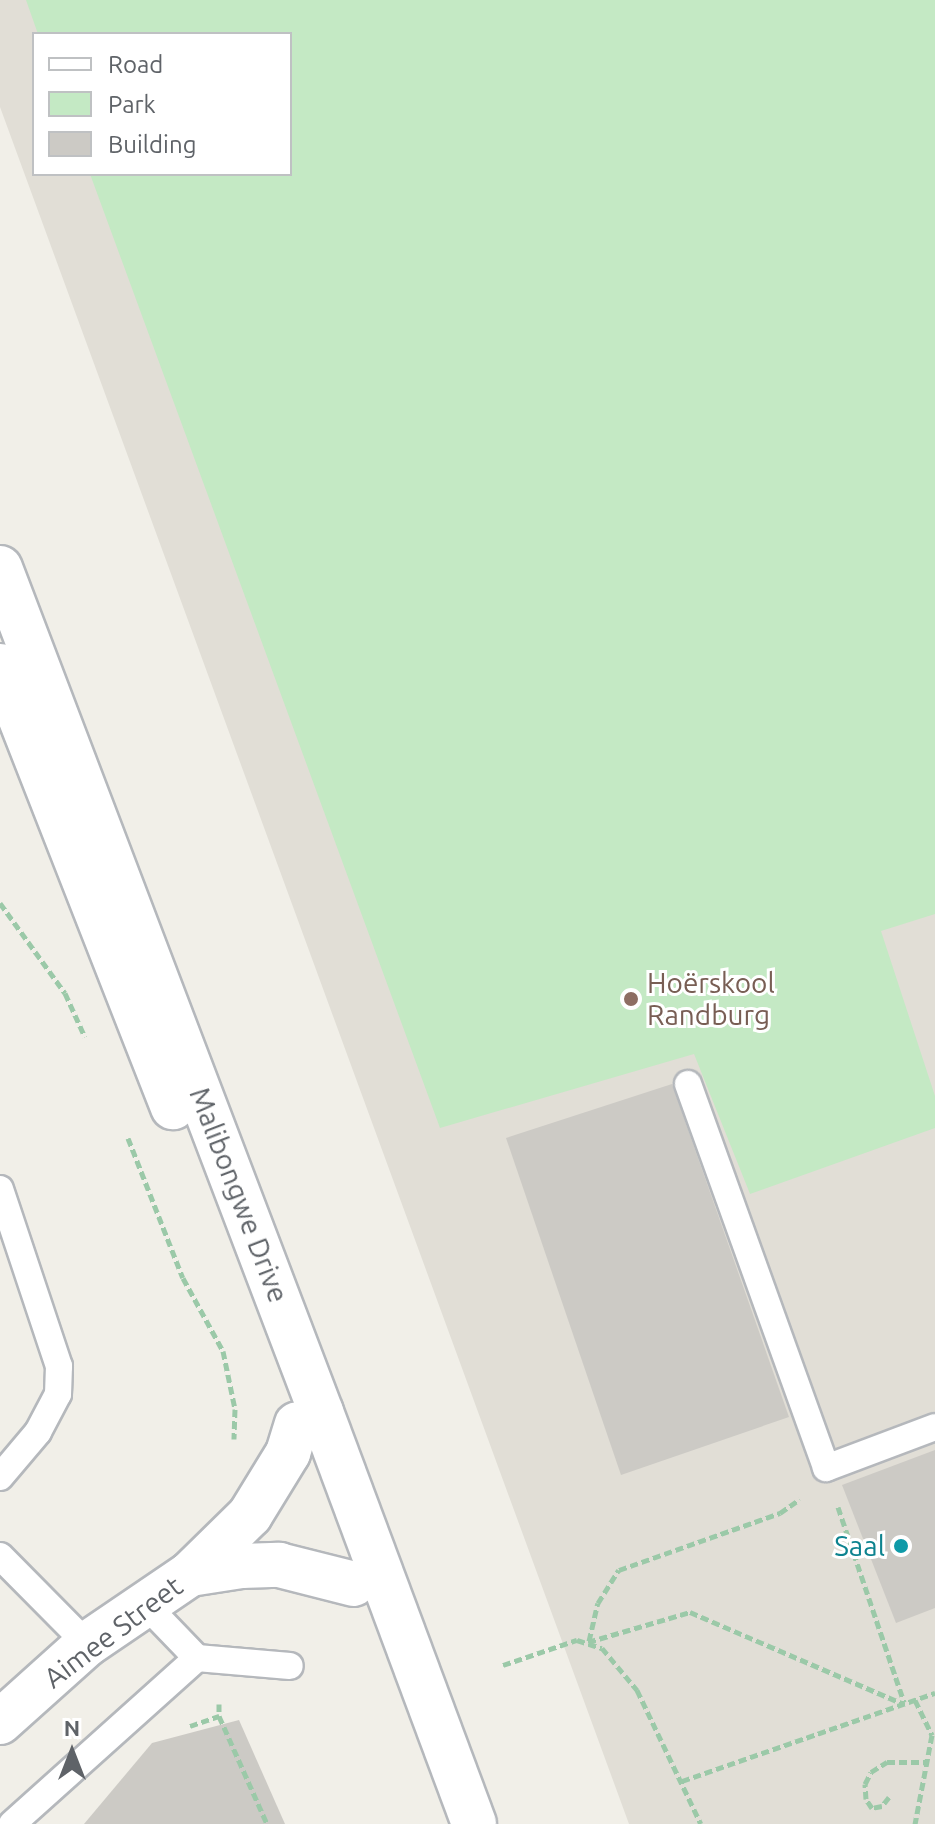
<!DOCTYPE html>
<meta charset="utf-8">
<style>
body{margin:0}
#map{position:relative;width:935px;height:1824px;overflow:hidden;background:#f1efe8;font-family:Ubuntu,sans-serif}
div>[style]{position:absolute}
.education>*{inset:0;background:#e1ded6}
.green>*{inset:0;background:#c4e9c4}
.building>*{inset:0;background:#cccac5}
.path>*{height:5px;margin-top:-2.5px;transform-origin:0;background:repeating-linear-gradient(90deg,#9bc9a8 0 8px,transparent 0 12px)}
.roads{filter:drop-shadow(2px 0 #b5b8bc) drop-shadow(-2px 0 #b5b8bc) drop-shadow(0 2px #b5b8bc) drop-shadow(0 -2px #b5b8bc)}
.lane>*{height:26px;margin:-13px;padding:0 13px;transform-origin:13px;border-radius:13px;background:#fff}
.street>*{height:44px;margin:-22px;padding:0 22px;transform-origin:22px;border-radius:22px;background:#fff}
.secondary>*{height:44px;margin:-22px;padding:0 22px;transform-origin:22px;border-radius:22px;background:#fff}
.dots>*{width:22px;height:22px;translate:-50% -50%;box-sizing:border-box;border:4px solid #fff;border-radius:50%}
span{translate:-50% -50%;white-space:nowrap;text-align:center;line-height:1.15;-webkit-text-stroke:6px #fff;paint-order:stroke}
.education-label{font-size:28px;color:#785e54}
.left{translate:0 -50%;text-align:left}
.street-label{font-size:28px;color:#5f6368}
.culture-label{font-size:28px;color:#0d838f}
.right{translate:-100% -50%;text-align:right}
.legend{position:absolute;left:32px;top:32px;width:260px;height:144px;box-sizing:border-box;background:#fff;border:2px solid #bfc1c3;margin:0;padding:10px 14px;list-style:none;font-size:24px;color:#5f6368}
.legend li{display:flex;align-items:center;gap:16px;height:40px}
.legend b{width:40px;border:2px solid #bfc1c3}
.north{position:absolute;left:32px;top:1712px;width:80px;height:80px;-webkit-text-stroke:6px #fff;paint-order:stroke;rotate:0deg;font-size:22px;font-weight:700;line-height:32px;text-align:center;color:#5f6368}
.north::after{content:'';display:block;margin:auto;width:28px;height:36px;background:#5f6368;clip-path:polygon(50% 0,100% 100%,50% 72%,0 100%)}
</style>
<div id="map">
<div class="education">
<i style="clip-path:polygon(evenodd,0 0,935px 0,935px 1824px,629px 1824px,0 107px,0 0,34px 34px,290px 34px,290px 174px,34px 174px,34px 34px)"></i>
</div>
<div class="green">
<i style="clip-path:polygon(26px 0,935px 0,935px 914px,881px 931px,935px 1096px,935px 1128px,750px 1194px,694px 1054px,440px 1128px,90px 174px,290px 174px,290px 34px,38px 34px)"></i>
</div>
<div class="building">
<i style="clip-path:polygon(672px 1084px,789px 1417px,621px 1475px,506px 1138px)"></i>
<i style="clip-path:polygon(935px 1450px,935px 1608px,896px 1623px,842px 1485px)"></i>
<i style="clip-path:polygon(239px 1720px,285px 1824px,84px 1824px,152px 1743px)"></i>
</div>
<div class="path">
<i style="left:0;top:903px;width:111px;rotate:54.2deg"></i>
<i style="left:65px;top:993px;width:48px;rotate:65.6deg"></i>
<i style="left:128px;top:1138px;width:150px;rotate:68.6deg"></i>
<i style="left:183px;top:1278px;width:83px;rotate:61.3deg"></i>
<i style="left:223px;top:1351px;width:59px;rotate:78.3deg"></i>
<i style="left:235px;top:1409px;width:30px;rotate:92deg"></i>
<i style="left:838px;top:1507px;width:206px;rotate:71.3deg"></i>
<i style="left:589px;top:1641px;width:39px;rotate:-77deg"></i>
<i style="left:598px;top:1603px;width:39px;rotate:-58deg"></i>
<i style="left:619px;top:1570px;width:171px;rotate:-19.5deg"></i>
<i style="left:780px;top:1513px;width:24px;rotate:-35deg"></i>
<i style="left:588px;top:1642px;width:106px;rotate:-16.4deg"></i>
<i style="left:690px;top:1612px;width:233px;rotate:23.3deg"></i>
<i style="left:503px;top:1665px;width:78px;rotate:-18.7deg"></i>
<i style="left:577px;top:1640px;width:26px;rotate:18deg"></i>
<i style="left:602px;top:1648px;width:55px;rotate:50.2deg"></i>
<i style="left:637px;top:1690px;width:148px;rotate:64.5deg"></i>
<i style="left:915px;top:1700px;width:39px;rotate:64deg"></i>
<i style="left:932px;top:1735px;width:91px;rotate:100.8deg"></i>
<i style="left:219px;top:1704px;width:12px;rotate:90deg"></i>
<i style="left:219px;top:1716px;width:118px;rotate:66deg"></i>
<i style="left:190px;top:1726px;width:31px;rotate:-19deg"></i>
<i style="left:682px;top:1781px;width:268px;rotate:-19.2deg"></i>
<i style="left:889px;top:1797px;width:11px;rotate:128deg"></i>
<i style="left:882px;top:1806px;width:10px;rotate:169deg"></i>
<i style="left:872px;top:1808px;width:11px;rotate:-124deg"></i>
<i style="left:866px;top:1799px;width:15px;rotate:-94deg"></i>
<i style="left:865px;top:1784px;width:13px;rotate:-63deg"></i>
<i style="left:871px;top:1772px;width:19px;rotate:-32deg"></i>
<i style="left:887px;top:1762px;width:40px"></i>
</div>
<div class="roads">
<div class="lane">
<i style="left:688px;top:1084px;width:408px;rotate:70.2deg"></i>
<i style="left:826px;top:1468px;width:116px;rotate:-20.6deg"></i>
<i style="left:0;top:1189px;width:187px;rotate:71.6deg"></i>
<i style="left:59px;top:1366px;width:28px;rotate:92deg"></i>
<i style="left:58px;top:1394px;width:43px;rotate:117.8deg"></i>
<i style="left:38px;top:1432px;width:59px;rotate:130.2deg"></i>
<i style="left:0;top:1556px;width:124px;rotate:45.3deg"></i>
<i style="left:144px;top:1603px;width:76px;rotate:46.1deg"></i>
<i style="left:197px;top:1658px;width:93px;rotate:4.9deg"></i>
<i style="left:12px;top:1824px;width:249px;rotate:-41.9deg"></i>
</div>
<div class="street">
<i style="left:190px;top:1574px;width:52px;rotate:-8.9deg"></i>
<i style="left:241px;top:1566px;width:38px;rotate:-2deg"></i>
<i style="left:279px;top:1565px;width:77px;rotate:14.2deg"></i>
<i style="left:0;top:1722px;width:117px;rotate:-41.9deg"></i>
<i style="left:87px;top:1644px;width:125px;rotate:-34.2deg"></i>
<i style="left:190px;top:1574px;width:84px;rotate:-44.5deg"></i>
<i style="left:250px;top:1515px;width:73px;rotate:-58.5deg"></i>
<i style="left:288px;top:1453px;width:30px;rotate:-73deg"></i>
</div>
<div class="secondary">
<i style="left:0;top:568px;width:903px;rotate:69.18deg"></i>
<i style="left:321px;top:1412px;width:439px;rotate:69.6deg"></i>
<i style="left:0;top:666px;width:474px;rotate:68.6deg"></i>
</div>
</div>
<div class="dots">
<i style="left:631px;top:999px;background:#8d6e63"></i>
<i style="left:901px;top:1546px;background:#0f9aa8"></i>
</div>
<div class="education-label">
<span class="left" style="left:647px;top:999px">Hoërskool<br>Randburg</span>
</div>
<div class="street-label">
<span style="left:239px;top:1195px;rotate:69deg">Malibongwe Drive</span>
<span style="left:113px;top:1632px;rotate:-37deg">Aimee Street</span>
</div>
<div class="culture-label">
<span class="right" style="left:885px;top:1546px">Saal</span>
</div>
<ul class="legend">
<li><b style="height:10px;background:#fff"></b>Road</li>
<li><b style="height:22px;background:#c4e9c4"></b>Park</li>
<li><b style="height:22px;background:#cccac5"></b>Building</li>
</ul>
<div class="north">N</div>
</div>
